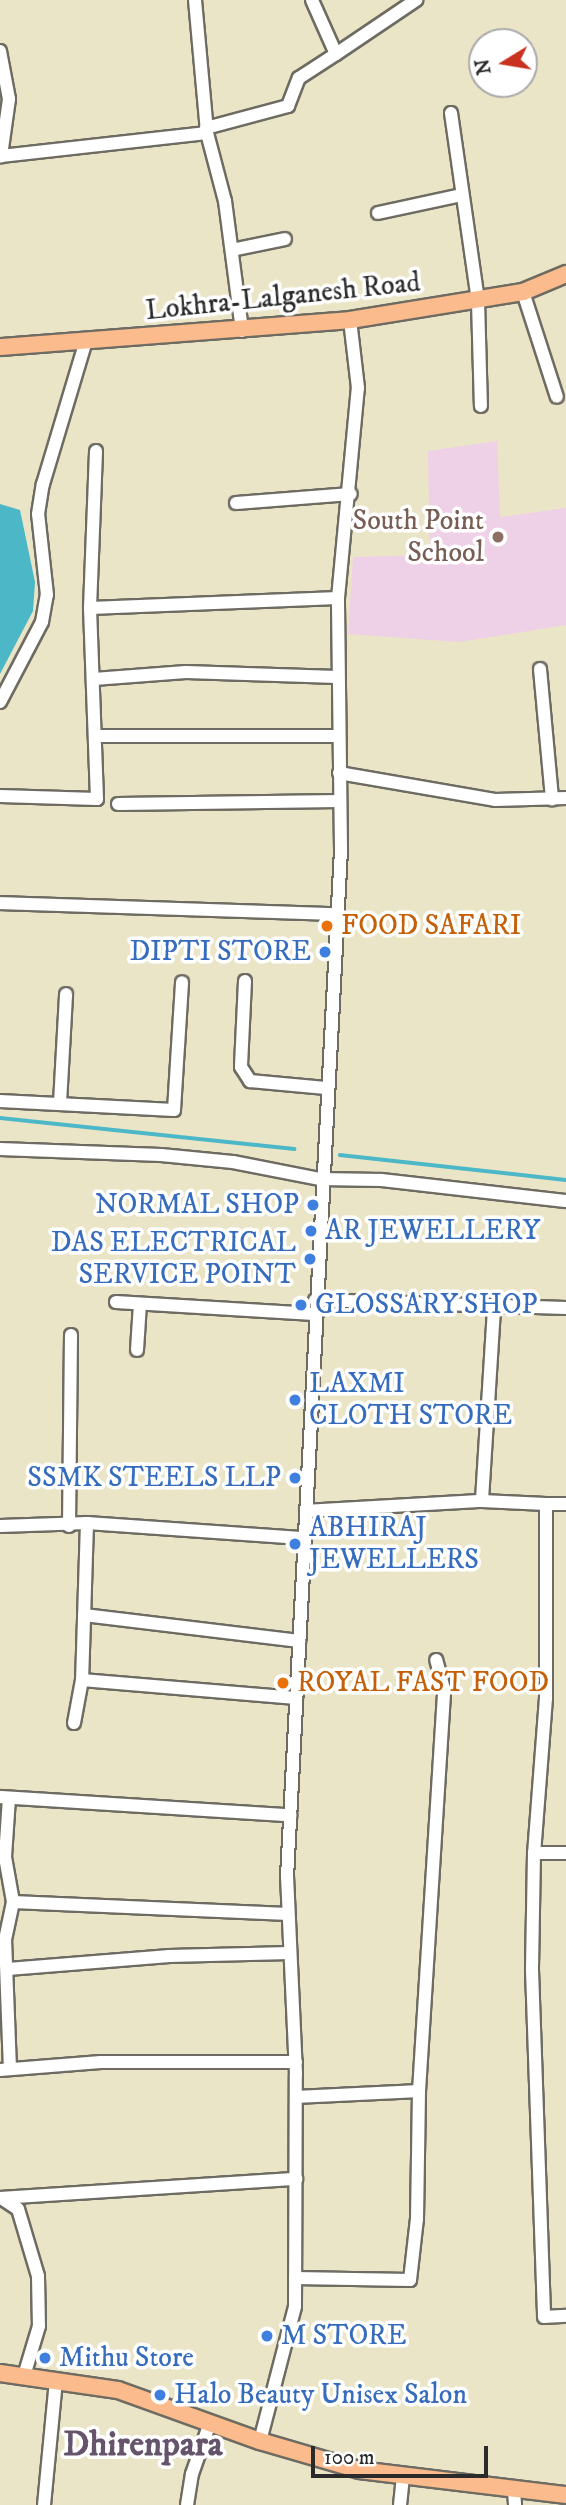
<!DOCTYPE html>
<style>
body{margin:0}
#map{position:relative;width:566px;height:2505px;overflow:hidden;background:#ebe5c8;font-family:"IM FELL DW Pica",serif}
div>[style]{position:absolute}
.built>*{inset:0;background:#eed0e7}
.water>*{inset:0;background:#4cb8c7}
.stream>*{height:3.5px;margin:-1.75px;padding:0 1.75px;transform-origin:1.75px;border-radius:1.75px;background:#4cb8c7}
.roads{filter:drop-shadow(2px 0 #6e6c62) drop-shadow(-2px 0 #6e6c62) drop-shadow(0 2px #6e6c62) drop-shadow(0 -2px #6e6c62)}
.minor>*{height:12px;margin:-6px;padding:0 6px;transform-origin:6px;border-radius:6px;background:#fff}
.major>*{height:16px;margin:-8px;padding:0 8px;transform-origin:8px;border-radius:8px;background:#fbbb8c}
.dots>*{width:19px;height:19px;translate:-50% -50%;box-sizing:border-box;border:4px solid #fff;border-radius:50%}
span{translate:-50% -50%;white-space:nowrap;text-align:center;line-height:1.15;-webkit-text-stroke:7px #fff;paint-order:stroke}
.street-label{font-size:28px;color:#2b2b2b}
.education-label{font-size:28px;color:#785e54}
.right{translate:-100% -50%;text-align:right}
.food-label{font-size:28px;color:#c56008}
.left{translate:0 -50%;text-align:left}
.shop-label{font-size:28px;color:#366cbe}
.district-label{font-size:35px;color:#65546b;font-weight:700}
.north{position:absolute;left:468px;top:28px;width:70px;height:70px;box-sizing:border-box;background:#fff;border:2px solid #aaa;border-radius:50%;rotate:259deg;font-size:19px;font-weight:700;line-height:28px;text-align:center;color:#2b2b2b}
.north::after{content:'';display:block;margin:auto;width:24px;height:32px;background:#c8321e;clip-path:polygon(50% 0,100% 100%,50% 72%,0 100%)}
.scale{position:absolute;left:311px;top:2446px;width:177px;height:32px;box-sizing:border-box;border:4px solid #2b2b2b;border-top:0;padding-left:9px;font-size:21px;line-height:24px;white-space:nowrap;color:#2b2b2b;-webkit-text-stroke:5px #fff;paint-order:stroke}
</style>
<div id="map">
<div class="built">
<div style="clip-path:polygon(497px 441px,500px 517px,566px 508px,566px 625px,459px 642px,348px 634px,353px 557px,430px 555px,428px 451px)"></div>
</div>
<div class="water">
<div style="clip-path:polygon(0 504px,20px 510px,35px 582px,33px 611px,0 674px)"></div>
</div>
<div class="stream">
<div style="left:0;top:1118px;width:296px;rotate:6deg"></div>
<div style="left:340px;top:1155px;width:227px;rotate:6.3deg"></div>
</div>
<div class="roads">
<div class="minor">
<div style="left:195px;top:0;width:134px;rotate:84.8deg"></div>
<div style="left:207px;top:133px;width:70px;rotate:75.2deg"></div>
<div style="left:225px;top:201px;width:131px;rotate:82.5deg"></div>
<div style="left:0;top:51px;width:49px;rotate:79.4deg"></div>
<div style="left:9px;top:99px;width:58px;rotate:98deg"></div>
<div style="left:1px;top:156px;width:207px;rotate:-6.4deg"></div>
<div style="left:336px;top:54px;width:97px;rotate:-34deg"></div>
<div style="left:451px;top:113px;width:190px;rotate:81.8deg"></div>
<div style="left:478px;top:301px;width:105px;rotate:88.4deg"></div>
<div style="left:206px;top:128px;width:85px;rotate:-15deg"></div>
<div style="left:288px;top:106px;width:30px;rotate:-69deg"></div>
<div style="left:299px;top:78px;width:44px;rotate:-33deg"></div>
<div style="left:336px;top:54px;width:59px;rotate:-114deg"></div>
<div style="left:378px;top:213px;width:86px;rotate:-12.1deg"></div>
<div style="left:232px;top:250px;width:54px;rotate:-11.7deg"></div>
<div style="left:523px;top:292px;width:110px;rotate:72.1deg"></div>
<div style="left:236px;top:503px;width:115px;rotate:-4.5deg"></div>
<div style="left:90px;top:608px;width:248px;rotate:-2.3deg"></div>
<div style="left:540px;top:669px;width:131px;rotate:84.7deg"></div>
<div style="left:94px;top:679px;width:92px;rotate:-4.4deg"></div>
<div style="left:186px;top:672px;width:151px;rotate:1.9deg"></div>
<div style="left:0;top:702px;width:90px;rotate:-62.3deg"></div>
<div style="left:42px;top:622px;width:27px;rotate:-80deg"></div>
<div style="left:47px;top:595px;width:81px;rotate:-96.3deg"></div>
<div style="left:38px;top:514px;width:30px;rotate:-81deg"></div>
<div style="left:43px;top:484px;width:149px;rotate:-73.3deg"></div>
<div style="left:97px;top:736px;width:241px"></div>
<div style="left:339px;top:773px;width:158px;rotate:9.8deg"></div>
<div style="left:495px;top:800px;width:71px;rotate:-1.6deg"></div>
<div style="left:0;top:796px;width:97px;rotate:1.8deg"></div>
<div style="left:97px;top:799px;width:191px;rotate:-92.1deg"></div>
<div style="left:90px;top:608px;width:157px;rotate:-87.8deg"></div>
<div style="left:118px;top:804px;width:222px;rotate:-0.8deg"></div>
<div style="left:0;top:903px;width:337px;rotate:1.9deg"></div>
<div style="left:245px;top:981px;width:86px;rotate:92.7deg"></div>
<div style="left:241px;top:1067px;width:17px;rotate:57deg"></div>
<div style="left:250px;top:1081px;width:76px;rotate:5.3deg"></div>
<div style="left:0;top:1101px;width:174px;rotate:3deg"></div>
<div style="left:174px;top:1110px;width:128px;rotate:-86.4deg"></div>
<div style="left:60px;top:1103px;width:109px;rotate:-86.8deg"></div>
<div style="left:0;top:1149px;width:161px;rotate:2.1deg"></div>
<div style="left:161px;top:1155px;width:72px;rotate:5.6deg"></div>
<div style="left:233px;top:1162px;width:89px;rotate:11.1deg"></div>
<div style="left:320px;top:1179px;width:61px;rotate:0.9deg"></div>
<div style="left:381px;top:1180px;width:186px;rotate:6.5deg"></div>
<div style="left:315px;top:1300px;width:251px;rotate:1.8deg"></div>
<div style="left:116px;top:1302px;width:198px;rotate:3.5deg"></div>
<div style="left:494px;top:1309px;width:192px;rotate:93.6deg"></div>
<div style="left:482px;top:1501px;width:64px;rotate:2.7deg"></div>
<div style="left:137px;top:1350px;width:46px;rotate:-86.3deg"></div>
<div style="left:566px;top:1504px;width:20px;rotate:180deg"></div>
<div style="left:546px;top:1504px;width:194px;rotate:90deg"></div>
<div style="left:546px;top:1698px;width:155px;rotate:94.4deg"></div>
<div style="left:534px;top:1853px;width:117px;rotate:91deg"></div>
<div style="left:532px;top:1970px;width:347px;rotate:88deg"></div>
<div style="left:544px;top:2317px;width:22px;rotate:-3deg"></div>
<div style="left:306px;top:1511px;width:176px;rotate:-3.3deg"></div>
<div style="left:87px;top:1523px;width:157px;rotate:91.8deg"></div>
<div style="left:82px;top:1680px;width:215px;rotate:4.8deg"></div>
<div style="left:0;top:1526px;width:87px;rotate:-2deg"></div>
<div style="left:87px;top:1523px;width:218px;rotate:4deg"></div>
<div style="left:69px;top:1526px;width:191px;rotate:-89.4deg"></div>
<div style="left:84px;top:1615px;width:217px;rotate:6.9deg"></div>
<div style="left:74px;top:1723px;width:44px;rotate:-79.5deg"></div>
<div style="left:0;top:1797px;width:291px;rotate:3.6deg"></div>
<div style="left:9px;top:1798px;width:59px;rotate:93.9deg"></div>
<div style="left:5px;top:1857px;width:46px;rotate:79.9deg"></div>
<div style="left:13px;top:1902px;width:38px;rotate:102deg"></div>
<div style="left:5px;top:1939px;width:129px;rotate:87.8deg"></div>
<div style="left:534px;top:1853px;width:32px"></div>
<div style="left:13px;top:1902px;width:275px;rotate:2.5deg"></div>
<div style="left:8px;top:1969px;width:162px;rotate:-4.6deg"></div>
<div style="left:169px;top:1956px;width:121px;rotate:-1.4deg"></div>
<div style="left:0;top:2070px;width:101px;rotate:-4.5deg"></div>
<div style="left:101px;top:2062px;width:195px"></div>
<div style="left:419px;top:2091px;width:403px;rotate:-86.4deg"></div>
<div style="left:444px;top:1689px;width:30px;rotate:-105deg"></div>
<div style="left:0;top:2198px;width:297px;rotate:-3.7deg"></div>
<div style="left:1px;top:2198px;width:20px;rotate:33deg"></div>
<div style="left:18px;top:2209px;width:70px;rotate:73.4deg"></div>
<div style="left:38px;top:2276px;width:50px;rotate:88.9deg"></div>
<div style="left:39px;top:2326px;width:52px;rotate:106.7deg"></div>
<div style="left:295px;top:2278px;width:115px;rotate:1deg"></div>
<div style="left:410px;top:2280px;width:61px;rotate:-83.5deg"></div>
<div style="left:417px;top:2219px;width:128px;rotate:-89.1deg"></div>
<div style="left:419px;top:2091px;width:123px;rotate:177.2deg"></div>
<div style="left:260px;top:2441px;width:138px;rotate:-75.4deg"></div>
<div style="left:295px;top:2307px;width:233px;rotate:-89.8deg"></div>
<div style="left:296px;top:2074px;width:197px;rotate:-92.6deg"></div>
<div style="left:287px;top:1877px;width:1029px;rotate:-86.99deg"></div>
<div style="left:341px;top:849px;width:251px;rotate:-90.7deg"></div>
<div style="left:338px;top:598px;width:211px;rotate:-84.6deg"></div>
<div style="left:358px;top:388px;width:68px;rotate:-96.7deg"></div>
<div style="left:514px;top:2490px;width:15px;rotate:86deg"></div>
<div style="left:44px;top:2505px;width:125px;rotate:-84.5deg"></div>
<div style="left:187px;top:2505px;width:31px;rotate:-81deg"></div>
<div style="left:192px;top:2474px;width:54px;rotate:-70.6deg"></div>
<div style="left:400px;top:2505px;width:29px;rotate:-84deg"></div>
</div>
<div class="major">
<div style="left:0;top:347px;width:351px;rotate:-4.4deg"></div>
<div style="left:350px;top:320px;width:175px;rotate:-9.2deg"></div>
<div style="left:523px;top:292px;width:47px;rotate:-22.7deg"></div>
<div style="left:0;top:2373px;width:119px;rotate:8.2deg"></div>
<div style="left:118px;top:2390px;width:151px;rotate:19.8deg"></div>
<div style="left:260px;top:2441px;width:103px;rotate:16.3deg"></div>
<div style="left:359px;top:2470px;width:209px;rotate:6.9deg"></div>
</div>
</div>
<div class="dots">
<div style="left:498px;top:537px;background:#8d6e63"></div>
<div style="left:327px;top:926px;background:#e8710a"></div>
<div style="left:325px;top:952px;background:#3f7fe0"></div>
<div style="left:313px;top:1205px;background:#3f7fe0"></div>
<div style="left:311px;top:1231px;background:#3f7fe0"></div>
<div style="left:310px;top:1259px;background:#3f7fe0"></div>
<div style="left:301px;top:1305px;background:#3f7fe0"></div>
<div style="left:295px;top:1400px;background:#3f7fe0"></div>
<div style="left:295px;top:1478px;background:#3f7fe0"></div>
<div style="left:295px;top:1544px;background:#3f7fe0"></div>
<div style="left:283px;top:1683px;background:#e8710a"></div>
<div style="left:267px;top:2336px;background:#3f7fe0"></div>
<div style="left:45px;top:2358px;background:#3f7fe0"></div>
<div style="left:160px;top:2395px;background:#3f7fe0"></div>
</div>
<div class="street-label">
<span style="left:283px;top:297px;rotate:-6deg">Lokhra-Lalganesh Road</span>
</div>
<div class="education-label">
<span class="right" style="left:484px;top:537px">South Point<br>School</span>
</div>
<div class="food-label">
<span class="left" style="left:341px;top:926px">FOOD SAFARI</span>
<span class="left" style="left:297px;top:1683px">ROYAL FAST FOOD</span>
</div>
<div class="shop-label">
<span class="right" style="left:311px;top:952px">DIPTI STORE</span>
<span class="right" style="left:299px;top:1205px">NORMAL SHOP</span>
<span class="left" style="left:325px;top:1231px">AR JEWELLERY</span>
<span class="right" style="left:296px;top:1259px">DAS ELECTRICAL<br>SERVICE POINT</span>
<span class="left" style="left:315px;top:1305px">GLOSSARY SHOP</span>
<span class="left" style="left:309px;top:1400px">LAXMI<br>CLOTH STORE</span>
<span class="right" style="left:281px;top:1478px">SSMK STEELS LLP</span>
<span class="left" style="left:309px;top:1544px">ABHIRAJ<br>JEWELLERS</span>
<span class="left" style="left:281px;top:2336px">M STORE</span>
<span class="left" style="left:59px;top:2358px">Mithu Store</span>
<span class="left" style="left:174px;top:2395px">Halo Beauty Unisex Salon</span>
</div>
<div class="district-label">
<span style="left:143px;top:2445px">Dhirenpara</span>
</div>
<div class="north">N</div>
<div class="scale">100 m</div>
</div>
